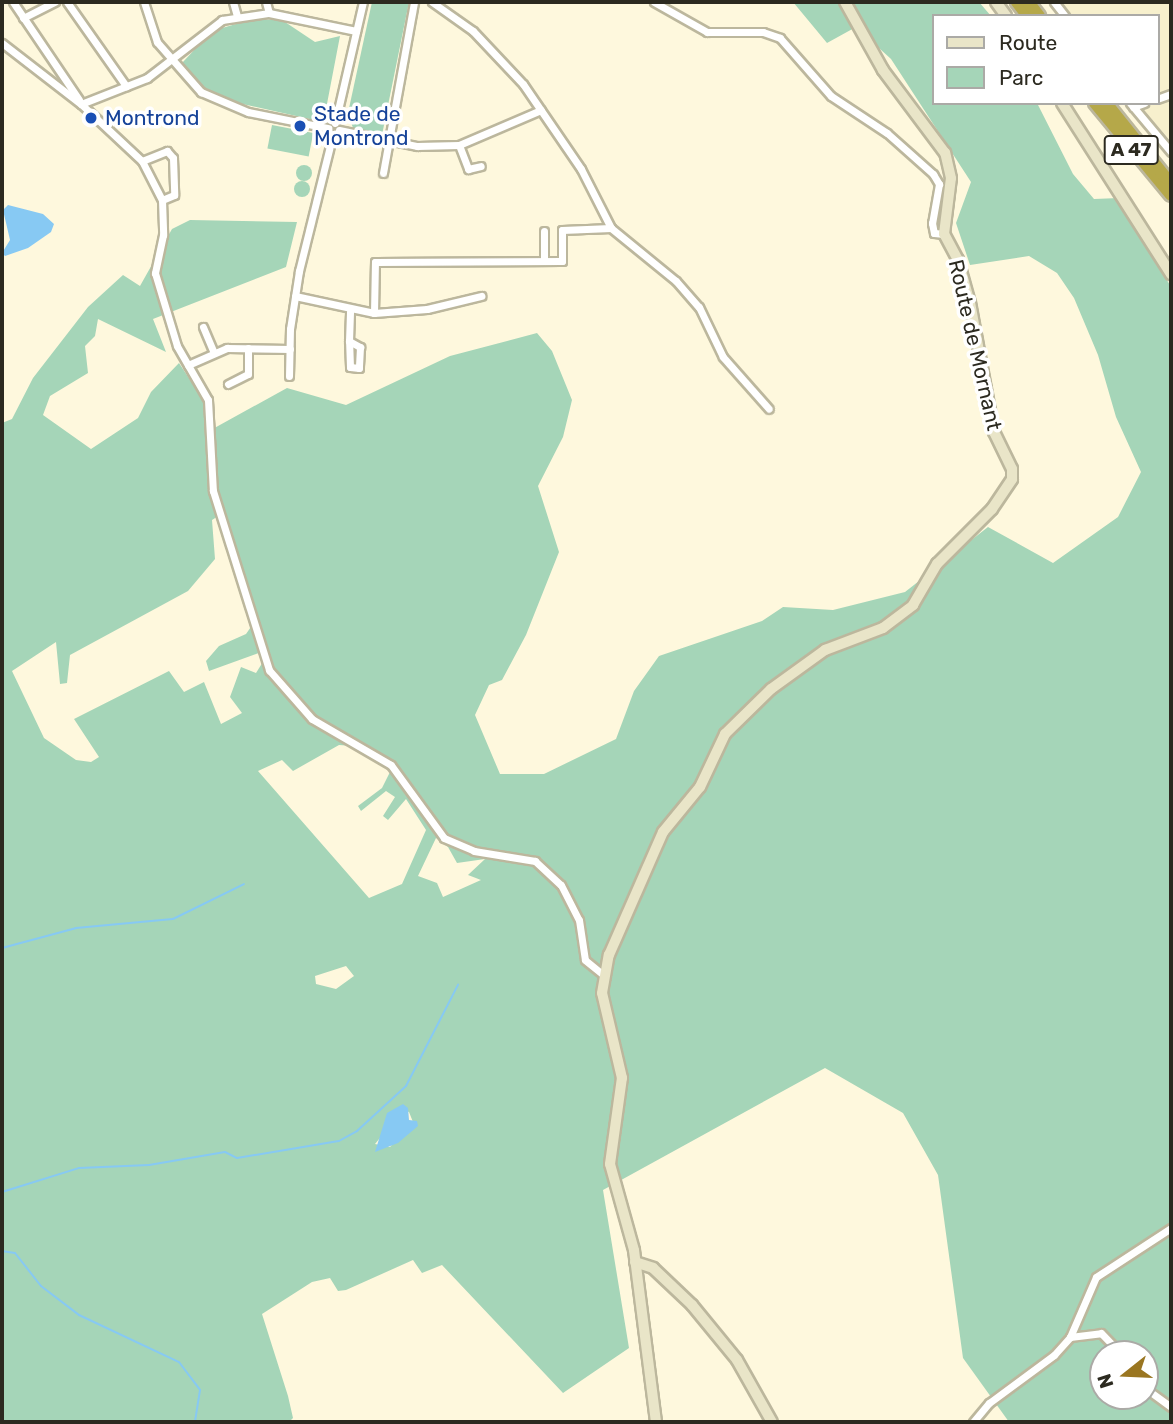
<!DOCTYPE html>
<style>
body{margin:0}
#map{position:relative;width:1173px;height:1424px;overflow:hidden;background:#fef8dd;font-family:Rubik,sans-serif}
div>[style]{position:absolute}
.built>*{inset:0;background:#f7f0cd}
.green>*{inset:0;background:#a5d5b8;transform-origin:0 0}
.round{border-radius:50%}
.water>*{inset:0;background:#87c9f3}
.stream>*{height:2px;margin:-1px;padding:0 1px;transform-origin:1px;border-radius:1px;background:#87c9f3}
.roads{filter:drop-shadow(2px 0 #bcb79d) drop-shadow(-2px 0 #bcb79d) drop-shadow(0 2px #bcb79d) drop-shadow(0 -2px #bcb79d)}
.street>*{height:7px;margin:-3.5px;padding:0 3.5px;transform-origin:3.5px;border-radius:3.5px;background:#fff}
.secondary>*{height:10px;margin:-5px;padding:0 5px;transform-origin:5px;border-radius:5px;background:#e9e5c8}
.highway>*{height:12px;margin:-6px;padding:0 6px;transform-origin:6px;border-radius:6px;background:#b5a849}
.dots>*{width:19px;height:19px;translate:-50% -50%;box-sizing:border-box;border:4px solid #fff;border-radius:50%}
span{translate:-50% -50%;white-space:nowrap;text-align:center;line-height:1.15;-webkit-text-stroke:7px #fff;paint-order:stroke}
.shield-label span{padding:2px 5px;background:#fff;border:2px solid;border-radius:5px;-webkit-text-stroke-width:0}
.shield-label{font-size:19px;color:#2c2a20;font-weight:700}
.transit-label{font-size:21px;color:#164399}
.left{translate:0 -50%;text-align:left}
.street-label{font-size:21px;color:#2c2a20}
.frame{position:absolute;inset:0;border:4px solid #2c2a20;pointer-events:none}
.legend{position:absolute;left:932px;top:14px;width:228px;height:91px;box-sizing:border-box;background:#fff;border:2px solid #abaaa6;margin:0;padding:9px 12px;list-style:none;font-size:21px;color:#2c2a20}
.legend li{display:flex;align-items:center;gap:14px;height:35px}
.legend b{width:35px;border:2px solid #abaaa6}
.north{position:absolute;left:1089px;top:1340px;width:70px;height:70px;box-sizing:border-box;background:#fff;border:2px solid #abaaa6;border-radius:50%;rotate:252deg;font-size:19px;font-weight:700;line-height:28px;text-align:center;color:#2c2a20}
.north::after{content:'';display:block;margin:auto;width:24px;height:32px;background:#9a7621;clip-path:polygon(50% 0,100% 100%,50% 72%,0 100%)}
</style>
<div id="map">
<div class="built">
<div style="clip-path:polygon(1061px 2px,1171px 2px,1171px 145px,1138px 103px,1157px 103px,1157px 16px,1071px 16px)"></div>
</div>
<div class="green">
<div style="clip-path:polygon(372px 2px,409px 2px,382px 135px,353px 128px,348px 113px)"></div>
<div style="clip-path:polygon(evenodd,793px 2px,979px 2px,991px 16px,933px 16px,933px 103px,1037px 103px,1073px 174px,1094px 199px,1119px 198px,1171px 287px,1171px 1422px,1009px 1422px,963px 1358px,938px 1175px,903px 1113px,825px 1068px,603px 1190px,629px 1348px,563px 1393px,442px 1265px,422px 1273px,413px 1260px,346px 1290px,338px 1291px,330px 1278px,312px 1282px,262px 1314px,288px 1396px,293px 1418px,289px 1422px,2px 1422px,2px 423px,12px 419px,33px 378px,88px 307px,123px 275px,140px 286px,172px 229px,190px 220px,297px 222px,286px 267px,153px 319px,166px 352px,98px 319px,95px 336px,85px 346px,88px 373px,50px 396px,43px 415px,91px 449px,138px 418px,151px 392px,179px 363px,204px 401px,209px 431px,287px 388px,346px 405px,450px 356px,537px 333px,552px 351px,572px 400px,563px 437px,538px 486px,559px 552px,526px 635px,502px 680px,489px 685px,475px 715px,500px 774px,544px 774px,616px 739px,634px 691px,659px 656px,762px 621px,783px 607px,833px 610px,905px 592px,988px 527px,1053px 563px,1118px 517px,1141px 472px,1116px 417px,1098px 355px,1074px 298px,1057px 273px,1029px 256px,970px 265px,956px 223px,971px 182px,891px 59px,856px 27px,827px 43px,793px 2px,223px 513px,257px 618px,246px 634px,219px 646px,206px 661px,209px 671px,264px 651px,266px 657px,256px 673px,241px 667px,230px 697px,242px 713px,221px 724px,204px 682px,184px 692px,169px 671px,74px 719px,99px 757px,91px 762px,76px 760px,44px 738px,12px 671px,56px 642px,60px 684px,67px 683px,70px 655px,188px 591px,215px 559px,212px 520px,223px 513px,793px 2px,339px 745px,368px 747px,394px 764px,382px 788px,358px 806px,361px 811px,386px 791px,395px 797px,383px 816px,388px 820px,406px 799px,426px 830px,402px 884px,369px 898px,258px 771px,282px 760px,293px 771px,339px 745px,793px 2px,436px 838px,448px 847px,457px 863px,485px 859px,468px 875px,481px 880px,443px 897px,437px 883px,418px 876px,436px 838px,793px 2px,346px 966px,354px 976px,336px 989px,316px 984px,315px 976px,346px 966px,793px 2px,398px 1109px,409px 1112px,413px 1122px,390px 1147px,375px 1144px,384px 1133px,385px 1121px,398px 1109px,793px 2px,1103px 1354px,1145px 1354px,1145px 1396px,1103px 1396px,1103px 1354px)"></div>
<div style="clip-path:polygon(253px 19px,282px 20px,315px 42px,340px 36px,326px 109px,314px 120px,229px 101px,204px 89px,185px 73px,182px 63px,212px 31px)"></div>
<div style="left:272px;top:125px;width:42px;height:24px;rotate:11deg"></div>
<div class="round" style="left:296px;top:165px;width:16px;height:16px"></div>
<div class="round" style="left:294px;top:181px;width:16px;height:16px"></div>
</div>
<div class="water">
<div style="clip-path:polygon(8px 205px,43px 214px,54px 224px,51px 232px,28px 248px,5px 256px,2px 253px,10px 240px,3px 210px)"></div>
<div style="clip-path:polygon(403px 1104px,408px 1108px,409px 1120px,417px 1121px,418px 1126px,398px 1143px,375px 1152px,387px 1113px)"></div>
</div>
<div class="stream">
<div style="left:2px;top:948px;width:77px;rotate:-15.1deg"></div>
<div style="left:76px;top:928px;width:97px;rotate:-5.3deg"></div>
<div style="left:173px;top:919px;width:79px;rotate:-26.2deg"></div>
<div style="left:2px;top:1192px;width:81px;rotate:-17.3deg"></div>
<div style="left:79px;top:1168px;width:70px;rotate:-2.5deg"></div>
<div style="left:149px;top:1165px;width:77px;rotate:-9.7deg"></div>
<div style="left:225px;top:1152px;width:13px;rotate:27deg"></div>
<div style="left:237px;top:1158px;width:103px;rotate:-9.5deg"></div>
<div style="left:339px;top:1141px;width:21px;rotate:-29deg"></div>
<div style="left:357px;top:1131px;width:67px;rotate:-42.6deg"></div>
<div style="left:406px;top:1086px;width:114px;rotate:-62.8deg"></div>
<div style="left:2px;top:1251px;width:13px;rotate:9deg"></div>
<div style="left:15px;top:1253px;width:42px;rotate:51.8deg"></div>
<div style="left:41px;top:1286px;width:48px;rotate:37.3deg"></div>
<div style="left:79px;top:1315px;width:110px;rotate:25.2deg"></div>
<div style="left:179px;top:1362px;width:35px;rotate:53deg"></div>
<div style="left:200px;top:1390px;width:32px;rotate:99deg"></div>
</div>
<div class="roads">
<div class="street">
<div style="left:13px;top:2px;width:118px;rotate:56deg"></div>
<div style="left:67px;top:2px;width:103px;rotate:54.9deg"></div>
<div style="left:144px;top:2px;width:42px;rotate:72deg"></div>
<div style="left:157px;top:42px;width:67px;rotate:48.7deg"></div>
<div style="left:201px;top:92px;width:51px;rotate:23.1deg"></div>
<div style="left:248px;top:112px;width:82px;rotate:11.3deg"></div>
<div style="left:233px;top:2px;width:15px;rotate:74deg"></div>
<div style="left:266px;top:2px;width:11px;rotate:75deg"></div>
<div style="left:432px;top:2px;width:50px;rotate:35.3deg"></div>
<div style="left:473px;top:31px;width:73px;rotate:46.7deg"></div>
<div style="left:523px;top:84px;width:103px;rotate:55.7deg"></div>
<div style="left:581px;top:169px;width:66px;rotate:63deg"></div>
<div style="left:611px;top:228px;width:84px;rotate:39.2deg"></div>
<div style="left:676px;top:281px;width:35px;rotate:49deg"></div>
<div style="left:699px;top:307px;width:55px;rotate:64.4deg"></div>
<div style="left:723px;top:357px;width:69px;rotate:48.5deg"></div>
<div style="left:654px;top:2px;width:61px;rotate:29.5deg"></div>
<div style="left:707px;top:32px;width:56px"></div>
<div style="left:763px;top:32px;width:18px;rotate:19deg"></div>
<div style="left:780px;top:38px;width:77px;rotate:48.7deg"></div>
<div style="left:831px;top:96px;width:67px;rotate:33.5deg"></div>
<div style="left:887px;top:133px;width:62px;rotate:41.7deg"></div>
<div style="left:933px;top:174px;width:12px;rotate:59deg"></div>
<div style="left:939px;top:184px;width:40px;rotate:100deg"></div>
<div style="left:932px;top:223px;width:10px;rotate:79deg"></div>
<div style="left:934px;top:233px;width:10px;rotate:6deg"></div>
<div style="left:1054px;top:2px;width:18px;rotate:52deg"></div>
<div style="left:23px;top:18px;width:36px;rotate:-27deg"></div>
<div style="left:2px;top:43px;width:100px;rotate:37.7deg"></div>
<div style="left:81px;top:104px;width:83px;rotate:43.1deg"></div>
<div style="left:142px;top:161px;width:44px;rotate:62.9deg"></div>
<div style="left:162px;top:200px;width:35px;rotate:88deg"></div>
<div style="left:163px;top:235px;width:39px;rotate:102deg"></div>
<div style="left:155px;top:273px;width:76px;rotate:73.2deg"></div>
<div style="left:177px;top:346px;width:62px;rotate:60.1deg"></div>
<div style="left:208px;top:400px;width:91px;rotate:86.9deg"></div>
<div style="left:213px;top:491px;width:188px;rotate:72.6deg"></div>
<div style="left:269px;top:670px;width:65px;rotate:48.7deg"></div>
<div style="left:312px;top:719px;width:91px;rotate:30.2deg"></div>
<div style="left:391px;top:765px;width:90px;rotate:54deg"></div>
<div style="left:444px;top:838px;width:33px;rotate:23deg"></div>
<div style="left:474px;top:851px;width:62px;rotate:9.3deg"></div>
<div style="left:535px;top:861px;width:35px;rotate:43deg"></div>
<div style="left:561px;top:885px;width:39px;rotate:63deg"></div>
<div style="left:579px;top:920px;width:40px;rotate:81.5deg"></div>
<div style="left:585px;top:960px;width:22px;rotate:39deg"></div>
<div style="left:1157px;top:99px;width:15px;rotate:-20deg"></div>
<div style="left:1130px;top:103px;width:64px;rotate:50.1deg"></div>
<div style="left:81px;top:104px;width:71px;rotate:-21.5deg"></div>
<div style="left:147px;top:78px;width:95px;rotate:-37.7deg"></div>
<div style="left:222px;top:20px;width:48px;rotate:-8.5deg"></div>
<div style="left:269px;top:13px;width:89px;rotate:11.7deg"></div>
<div style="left:1133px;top:107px;width:12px;rotate:-20deg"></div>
<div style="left:335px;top:123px;width:124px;rotate:-77deg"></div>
<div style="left:339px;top:130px;width:80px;rotate:11.6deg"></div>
<div style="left:417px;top:146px;width:42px;rotate:-1.4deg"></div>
<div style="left:459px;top:145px;width:89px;rotate:-23.1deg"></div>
<div style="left:459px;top:145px;width:26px;rotate:69deg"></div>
<div style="left:468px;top:169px;width:13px;rotate:-13deg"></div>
<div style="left:142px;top:161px;width:27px;rotate:-22deg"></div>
<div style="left:167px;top:151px;width:9px;rotate:49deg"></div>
<div style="left:173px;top:158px;width:37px;rotate:88deg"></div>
<div style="left:174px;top:195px;width:13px;rotate:157deg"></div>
<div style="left:383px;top:173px;width:174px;rotate:-79.7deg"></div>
<div style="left:544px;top:231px;width:30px;rotate:90deg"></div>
<div style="left:295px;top:296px;width:81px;rotate:12.1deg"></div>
<div style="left:374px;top:313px;width:53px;rotate:-4.3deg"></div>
<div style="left:427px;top:309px;width:56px;rotate:-13.5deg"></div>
<div style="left:374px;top:313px;width:51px;rotate:-88.9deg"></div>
<div style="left:375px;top:262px;width:187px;rotate:-0.3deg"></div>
<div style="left:562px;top:261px;width:31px;rotate:-90deg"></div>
<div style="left:562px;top:230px;width:49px;rotate:-2.3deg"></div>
<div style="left:203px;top:327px;width:28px;rotate:67deg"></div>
<div style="left:349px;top:341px;width:13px;rotate:29deg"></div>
<div style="left:360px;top:347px;width:21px;rotate:93deg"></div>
<div style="left:359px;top:368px;width:9px;rotate:-174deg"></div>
<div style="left:350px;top:367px;width:26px;rotate:-92deg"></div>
<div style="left:349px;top:341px;width:30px;rotate:-88deg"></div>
<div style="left:188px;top:365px;width:43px;rotate:-23.6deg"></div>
<div style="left:227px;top:348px;width:63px;rotate:0.9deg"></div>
<div style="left:289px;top:376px;width:47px;rotate:-88.8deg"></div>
<div style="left:290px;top:329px;width:59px;rotate:-81.2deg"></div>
<div style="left:299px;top:271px;width:141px;rotate:-76.1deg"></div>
<div style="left:228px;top:384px;width:22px;rotate:-27deg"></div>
<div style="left:248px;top:374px;width:26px;rotate:-90deg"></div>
<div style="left:1070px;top:1337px;width:65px;rotate:-66.6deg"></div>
<div style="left:1096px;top:1277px;width:90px;rotate:-33.2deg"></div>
<div style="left:1145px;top:1388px;width:32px;rotate:36deg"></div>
<div style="left:973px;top:1422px;width:25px;rotate:-50deg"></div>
<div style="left:989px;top:1403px;width:81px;rotate:-36.4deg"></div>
<div style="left:1054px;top:1355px;width:24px;rotate:-48deg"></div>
<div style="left:1070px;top:1337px;width:31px;rotate:-7deg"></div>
<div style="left:1101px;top:1333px;width:29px;rotate:46deg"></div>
</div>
<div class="secondary">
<div style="left:996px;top:2px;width:17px;rotate:54deg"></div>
<div style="left:1062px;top:103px;width:203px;rotate:57.5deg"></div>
<div style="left:635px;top:1262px;width:19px;rotate:18deg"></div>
<div style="left:653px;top:1268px;width:54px;rotate:43.5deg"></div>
<div style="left:692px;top:1305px;width:71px;rotate:50.7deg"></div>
<div style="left:737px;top:1360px;width:71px;rotate:60.6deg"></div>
<div style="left:656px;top:1422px;width:173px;rotate:-97.3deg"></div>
<div style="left:634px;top:1250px;width:89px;rotate:-105.6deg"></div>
<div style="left:610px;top:1164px;width:87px;rotate:-82.1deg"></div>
<div style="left:622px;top:1078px;width:87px;rotate:-103.2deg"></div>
<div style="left:602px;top:993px;width:39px;rotate:-80deg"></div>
<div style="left:609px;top:955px;width:134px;rotate:-66.3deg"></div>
<div style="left:663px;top:832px;width:58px;rotate:-50.6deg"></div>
<div style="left:700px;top:787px;width:59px;rotate:-64.7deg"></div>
<div style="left:725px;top:734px;width:64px;rotate:-44.4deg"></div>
<div style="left:771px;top:689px;width:67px;rotate:-35.8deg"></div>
<div style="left:825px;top:650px;width:62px;rotate:-20.8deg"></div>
<div style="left:883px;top:628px;width:38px;rotate:-37deg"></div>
<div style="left:913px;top:605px;width:48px;rotate:-59.7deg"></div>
<div style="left:937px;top:564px;width:78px;rotate:-45deg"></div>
<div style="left:992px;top:509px;width:36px;rotate:-56deg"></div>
<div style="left:1012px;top:479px;width:10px;rotate:-90deg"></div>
<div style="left:1012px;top:469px;width:41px;rotate:-115.9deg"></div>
<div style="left:994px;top:432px;width:131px;rotate:-100.5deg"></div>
<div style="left:970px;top:303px;width:45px;rotate:-105.6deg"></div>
<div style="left:958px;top:260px;width:30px;rotate:-118deg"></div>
<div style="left:944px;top:234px;width:56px;rotate:-82.9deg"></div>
<div style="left:951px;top:178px;width:26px;rotate:-103deg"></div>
<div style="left:945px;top:153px;width:104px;rotate:-126.8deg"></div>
<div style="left:883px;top:70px;width:78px;rotate:-119.2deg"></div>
</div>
<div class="highway">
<div style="left:1017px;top:2px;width:18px;rotate:52deg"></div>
<div style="left:1028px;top:2px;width:18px;rotate:52deg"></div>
<div style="left:1095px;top:103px;width:119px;rotate:50.4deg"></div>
<div style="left:1106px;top:103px;width:96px;rotate:51.3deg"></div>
</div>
</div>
<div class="dots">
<div style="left:91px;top:118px;background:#1a4fb4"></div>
<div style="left:300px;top:126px;background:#1a4fb4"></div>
</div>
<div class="shield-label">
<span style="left:1131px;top:150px">A 47</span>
</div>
<div class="transit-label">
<span class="left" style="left:314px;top:126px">Stade de<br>Montrond</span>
<span class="left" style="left:105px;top:118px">Montrond</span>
</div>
<div class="street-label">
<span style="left:975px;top:345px;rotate:77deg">Route de Mornant</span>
</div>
<div class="frame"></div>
<ul class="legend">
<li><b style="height:9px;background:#e9e5c8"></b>Route</li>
<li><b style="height:19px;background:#a5d5b8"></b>Parc</li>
</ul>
<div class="north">N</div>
</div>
